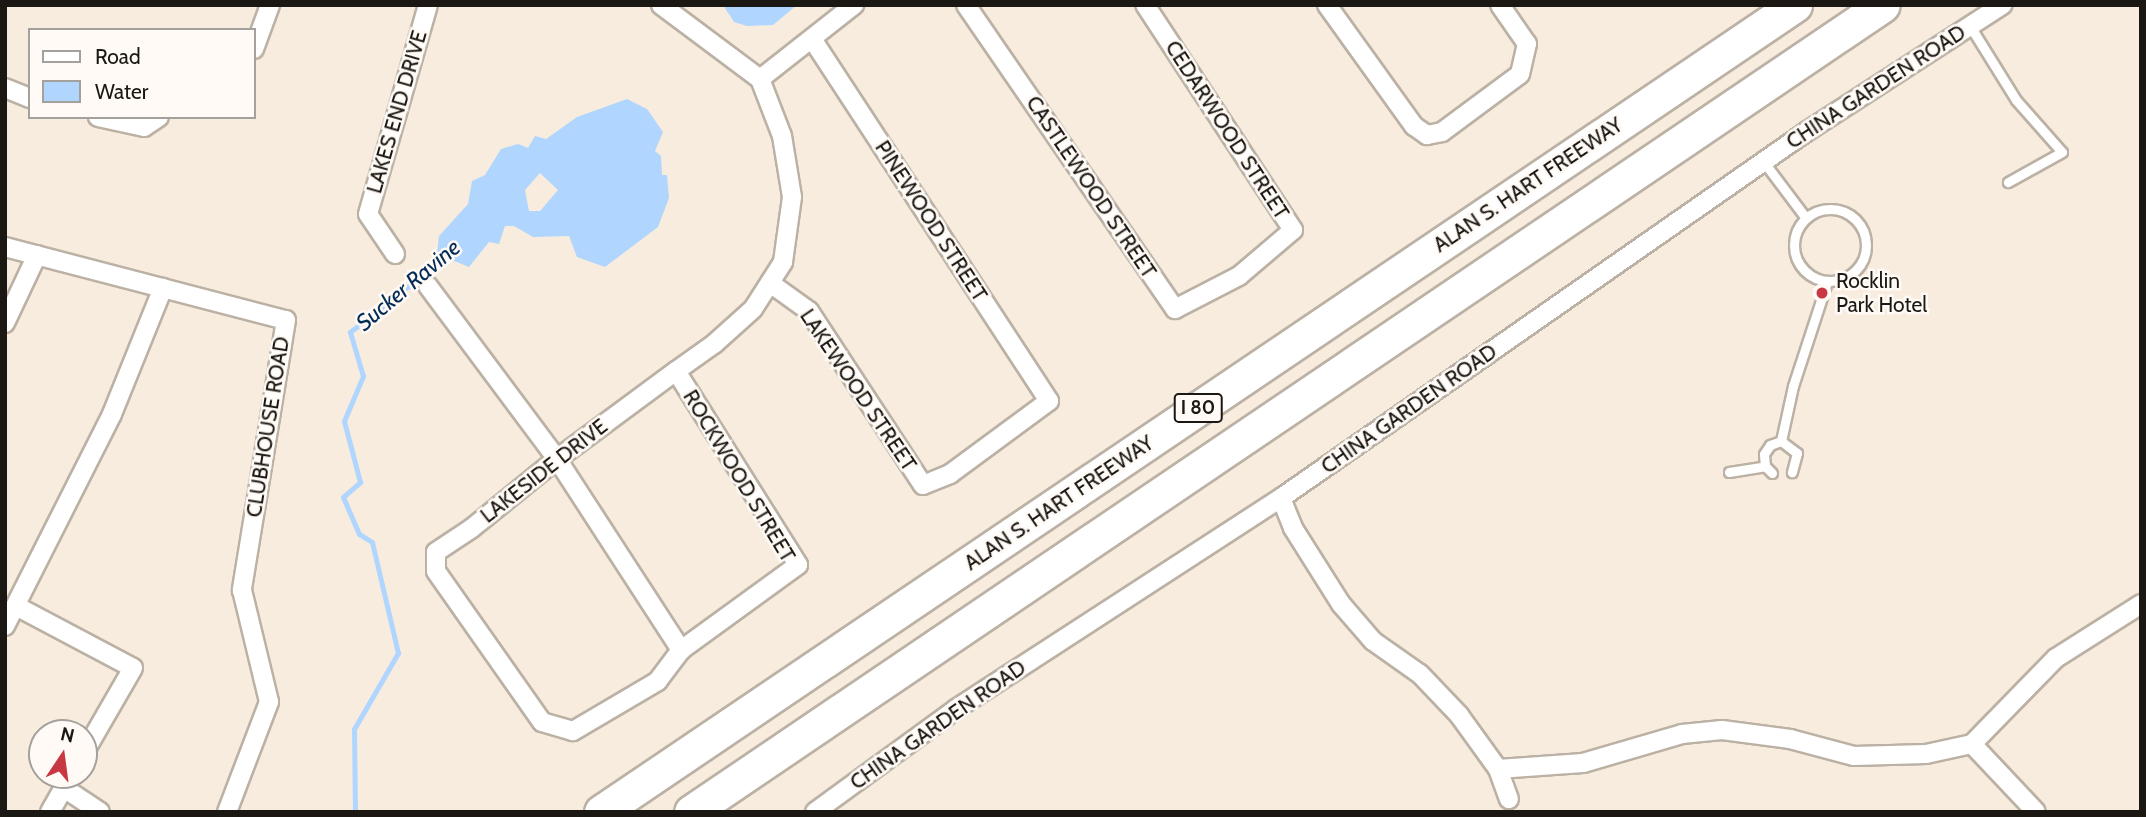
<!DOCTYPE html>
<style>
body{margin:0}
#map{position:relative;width:2146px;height:817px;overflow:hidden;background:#f7ecde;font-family:Cabin,sans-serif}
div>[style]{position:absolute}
.water>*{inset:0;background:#b0d6ff}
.stream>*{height:5px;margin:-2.5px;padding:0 2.5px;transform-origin:2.5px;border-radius:2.5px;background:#b0d6ff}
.roads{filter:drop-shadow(2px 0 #bbb1a4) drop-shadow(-2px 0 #bbb1a4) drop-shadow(0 2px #bbb1a4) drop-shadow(0 -2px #bbb1a4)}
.lane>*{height:9px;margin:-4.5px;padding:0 4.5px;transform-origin:4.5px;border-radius:4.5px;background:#fff}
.lane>.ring{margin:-4.5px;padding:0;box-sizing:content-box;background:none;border:9px solid #fff;border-radius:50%}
.street>*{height:18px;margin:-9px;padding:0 9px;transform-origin:9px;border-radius:9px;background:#fff}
.highway>*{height:33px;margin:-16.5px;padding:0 16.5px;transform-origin:16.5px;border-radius:16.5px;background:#fff}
.dots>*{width:19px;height:19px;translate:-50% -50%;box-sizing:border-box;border:4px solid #fffaf5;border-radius:50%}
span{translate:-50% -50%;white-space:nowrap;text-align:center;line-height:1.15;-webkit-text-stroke:5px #fffaf5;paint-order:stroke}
.shield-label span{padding:2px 5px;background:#fffaf5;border:2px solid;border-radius:5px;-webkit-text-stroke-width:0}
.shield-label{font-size:19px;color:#1b1813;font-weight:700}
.street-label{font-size:21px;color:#1b1813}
.poi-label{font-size:21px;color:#1b1813}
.left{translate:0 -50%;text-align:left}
.water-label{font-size:23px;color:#002c55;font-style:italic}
.frame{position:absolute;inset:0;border:7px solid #1b1813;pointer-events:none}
.legend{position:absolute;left:28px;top:28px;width:228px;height:91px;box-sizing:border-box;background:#fffaf5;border:2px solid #a4a09b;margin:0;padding:9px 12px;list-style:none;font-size:21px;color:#1b1813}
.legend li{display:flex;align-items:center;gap:14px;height:35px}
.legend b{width:35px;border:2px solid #a4a09b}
.north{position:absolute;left:28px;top:719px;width:70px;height:70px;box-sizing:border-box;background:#fffaf5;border:2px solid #a4a09b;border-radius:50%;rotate:13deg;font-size:19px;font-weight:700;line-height:28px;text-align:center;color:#1b1813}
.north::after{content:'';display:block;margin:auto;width:24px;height:32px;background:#c73842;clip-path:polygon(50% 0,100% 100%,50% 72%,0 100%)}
</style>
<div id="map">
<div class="water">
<div style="clip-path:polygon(723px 5px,797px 5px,773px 25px,747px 26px,734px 22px)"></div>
<div style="clip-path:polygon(evenodd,627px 99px,647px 109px,663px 132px,655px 151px,661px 156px,662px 175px,667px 175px,669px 198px,658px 227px,605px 267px,577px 257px,569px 236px,533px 237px,514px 226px,505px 226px,499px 244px,489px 242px,469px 267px,437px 254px,439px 236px,468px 204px,472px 181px,485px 175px,501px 149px,518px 144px,528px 148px,535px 136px,546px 139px,577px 117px,627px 99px,540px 173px,558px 190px,540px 211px,529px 211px,525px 190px,540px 173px)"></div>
</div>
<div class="stream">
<div style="left:355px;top:812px;width:83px;rotate:-90.7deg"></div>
<div style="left:354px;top:729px;width:88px;rotate:-59.9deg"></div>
<div style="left:398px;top:653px;width:114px;rotate:-103.2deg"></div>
<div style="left:372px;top:542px;width:15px;rotate:-148deg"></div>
<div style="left:359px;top:534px;width:40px;rotate:-113.4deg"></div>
<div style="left:343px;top:497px;width:23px;rotate:-41deg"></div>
<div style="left:360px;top:482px;width:63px;rotate:-104.7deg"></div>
<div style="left:344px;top:421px;width:49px;rotate:-67.1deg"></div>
<div style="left:363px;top:376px;width:46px;rotate:-106.5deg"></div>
<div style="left:350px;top:332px;width:130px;rotate:-38.1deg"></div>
</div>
<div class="roads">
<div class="lane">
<div style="left:1970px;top:26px;width:87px;rotate:58.1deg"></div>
<div style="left:2016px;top:100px;width:69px;rotate:48.5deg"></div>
<div style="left:2062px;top:152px;width:62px;rotate:150.9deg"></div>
<div style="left:1763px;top:161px;width:71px;rotate:53deg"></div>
<div class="ring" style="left:1794px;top:209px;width:63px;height:63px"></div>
<div style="left:1781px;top:441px;width:56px;rotate:-77.7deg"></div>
<div style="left:1793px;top:386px;width:109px;rotate:-71.9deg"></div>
<div style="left:1729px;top:472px;width:36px;rotate:-9deg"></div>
<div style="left:1772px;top:473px;width:10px;rotate:-135deg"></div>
<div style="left:1765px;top:466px;width:12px;rotate:-95deg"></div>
<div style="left:1764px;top:454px;width:11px;rotate:-56deg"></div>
<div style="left:1770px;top:445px;width:12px;rotate:-20deg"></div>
<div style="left:1781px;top:441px;width:20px;rotate:37deg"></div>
<div style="left:1797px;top:453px;width:20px;rotate:105deg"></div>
</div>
<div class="street">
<div style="left:661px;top:5px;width:124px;rotate:36.8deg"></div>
<div style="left:966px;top:5px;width:369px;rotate:55.5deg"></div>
<div style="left:1175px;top:309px;width:72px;rotate:-27.3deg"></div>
<div style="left:1239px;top:276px;width:71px;rotate:-40.4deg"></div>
<div style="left:1293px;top:230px;width:269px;rotate:-123.3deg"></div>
<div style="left:1327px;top:5px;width:149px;rotate:54.3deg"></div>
<div style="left:1414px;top:126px;width:16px;rotate:35deg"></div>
<div style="left:1427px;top:135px;width:15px;rotate:-11deg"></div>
<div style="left:1442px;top:132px;width:97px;rotate:-36.6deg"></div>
<div style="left:1520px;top:74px;width:31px;rotate:-77deg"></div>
<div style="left:1527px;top:44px;width:47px;rotate:-124.7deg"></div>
<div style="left:254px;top:49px;width:47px;rotate:-70deg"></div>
<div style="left:760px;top:79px;width:120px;rotate:-38.2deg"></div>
<div style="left:5px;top:88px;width:27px;rotate:22deg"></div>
<div style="left:98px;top:117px;width:47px;rotate:12.3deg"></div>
<div style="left:144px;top:127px;width:18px;rotate:-34deg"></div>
<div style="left:5px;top:247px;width:290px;rotate:14.6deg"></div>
<div style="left:286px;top:320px;width:274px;rotate:99.3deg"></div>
<div style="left:242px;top:590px;width:115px;rotate:76.4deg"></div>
<div style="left:269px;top:702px;width:118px;rotate:110.9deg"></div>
<div style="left:395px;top:254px;width:48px;rotate:-124deg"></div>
<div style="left:368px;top:214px;width:217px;rotate:-74deg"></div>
<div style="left:770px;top:283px;width:48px;rotate:35.7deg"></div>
<div style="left:809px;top:311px;width:208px;rotate:56.8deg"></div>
<div style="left:923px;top:485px;width:29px;rotate:-22deg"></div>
<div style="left:950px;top:474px;width:123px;rotate:-36.4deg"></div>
<div style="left:1049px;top:401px;width:430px;rotate:-123.2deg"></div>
<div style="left:428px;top:286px;width:216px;rotate:53.3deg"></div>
<div style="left:557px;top:459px;width:228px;rotate:57deg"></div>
<div style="left:5px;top:323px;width:75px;rotate:-64.8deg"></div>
<div style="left:676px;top:371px;width:229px;rotate:57.8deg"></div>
<div style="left:798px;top:565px;width:145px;rotate:144deg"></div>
<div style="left:681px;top:650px;width:39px;rotate:127deg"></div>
<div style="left:658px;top:681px;width:99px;rotate:149.5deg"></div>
<div style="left:573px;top:731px;width:32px;rotate:-164deg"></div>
<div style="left:542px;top:722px;width:184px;rotate:-125.1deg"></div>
<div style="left:436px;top:571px;width:19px;rotate:-90deg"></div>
<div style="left:436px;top:552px;width:43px;rotate:-33.7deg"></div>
<div style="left:472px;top:528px;width:109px;rotate:-39.1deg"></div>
<div style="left:557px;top:459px;width:148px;rotate:-36.5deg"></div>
<div style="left:676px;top:371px;width:47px;rotate:-35.4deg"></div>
<div style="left:714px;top:344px;width:52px;rotate:-41.9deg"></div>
<div style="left:753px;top:309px;width:56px;rotate:-57.4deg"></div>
<div style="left:783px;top:262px;width:66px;rotate:-82.1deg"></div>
<div style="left:792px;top:197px;width:62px;rotate:-99.3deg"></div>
<div style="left:782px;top:136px;width:61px;rotate:-111.1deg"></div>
<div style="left:1281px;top:498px;width:32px;rotate:68deg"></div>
<div style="left:1293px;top:528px;width:90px;rotate:57.7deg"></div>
<div style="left:1341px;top:604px;width:49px;rotate:49.1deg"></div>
<div style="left:1373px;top:641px;width:57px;rotate:35.1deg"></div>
<div style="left:1420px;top:674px;width:57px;rotate:46.4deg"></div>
<div style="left:1459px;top:715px;width:67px;rotate:54.2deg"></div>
<div style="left:1498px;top:769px;width:32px;rotate:70deg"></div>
<div style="left:16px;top:606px;width:132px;rotate:27.9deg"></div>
<div style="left:133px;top:668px;width:98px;rotate:120deg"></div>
<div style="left:5px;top:626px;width:237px;rotate:-63.2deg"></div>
<div style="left:112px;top:414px;width:136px;rotate:-68deg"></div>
<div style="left:1972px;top:744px;width:93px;rotate:46.7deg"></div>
<div style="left:1498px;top:769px;width:85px;rotate:-4deg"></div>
<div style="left:1583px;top:763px;width:103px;rotate:-16.3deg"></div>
<div style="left:1682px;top:734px;width:40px;rotate:-5.7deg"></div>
<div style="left:1722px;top:730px;width:69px;rotate:7.5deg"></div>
<div style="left:1790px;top:739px;width:66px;rotate:14.9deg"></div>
<div style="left:1854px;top:756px;width:72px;rotate:-1.6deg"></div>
<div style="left:1926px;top:754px;width:47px;rotate:-12.3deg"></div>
<div style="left:1972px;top:744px;width:120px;rotate:-45.7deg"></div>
<div style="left:2056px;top:658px;width:101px;rotate:-32.4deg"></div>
<div style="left:64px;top:788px;width:43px;rotate:33.7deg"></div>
<div style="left:50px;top:812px;width:43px;rotate:-60.4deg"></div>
<div style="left:815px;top:812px;width:175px;rotate:-36.1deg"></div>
<div style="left:956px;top:709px;width:387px;rotate:-33deg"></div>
<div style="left:1281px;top:498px;width:640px;rotate:-34.88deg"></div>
<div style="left:1806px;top:132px;width:234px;rotate:-32.9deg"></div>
</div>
<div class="highway">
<div style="left:601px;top:812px;width:1441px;rotate:-34.05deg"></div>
<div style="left:691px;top:812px;width:1439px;rotate:-34.1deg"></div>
</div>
</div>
<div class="dots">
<div style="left:1822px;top:293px;background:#c73842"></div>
</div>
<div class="shield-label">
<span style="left:1198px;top:408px">I 80</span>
</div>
<div class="street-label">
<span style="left:1876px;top:87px;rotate:-33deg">CHINA GARDEN ROAD</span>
<span style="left:397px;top:112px;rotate:-74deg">LAKES END DRIVE</span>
<span style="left:1227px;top:130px;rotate:57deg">CEDARWOOD STREET</span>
<span style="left:1528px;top:185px;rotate:-34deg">ALAN S. HART FREEWAY</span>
<span style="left:1091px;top:187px;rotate:56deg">CASTLEWOOD STREET</span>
<span style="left:931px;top:221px;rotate:57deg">PINEWOOD STREET</span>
<span style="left:858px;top:390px;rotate:56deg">LAKEWOOD STREET</span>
<span style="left:1409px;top:409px;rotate:-35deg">CHINA GARDEN ROAD</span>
<span style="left:268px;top:427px;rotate:-81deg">CLUBHOUSE ROAD</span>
<span style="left:544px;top:471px;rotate:-38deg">LAKESIDE DRIVE</span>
<span style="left:739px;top:476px;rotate:59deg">ROCKWOOD STREET</span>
<span style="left:1059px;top:503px;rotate:-34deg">ALAN S. HART FREEWAY</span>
<span style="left:938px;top:725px;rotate:-35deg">CHINA GARDEN ROAD</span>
</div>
<div class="poi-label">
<span class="left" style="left:1836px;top:293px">Rocklin<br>Park Hotel</span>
</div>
<div class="water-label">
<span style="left:408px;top:285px;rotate:-40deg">Sucker Ravine</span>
</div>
<div class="frame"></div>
<ul class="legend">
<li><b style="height:9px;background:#fff"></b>Road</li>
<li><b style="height:19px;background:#b0d6ff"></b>Water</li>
</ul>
<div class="north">N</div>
</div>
